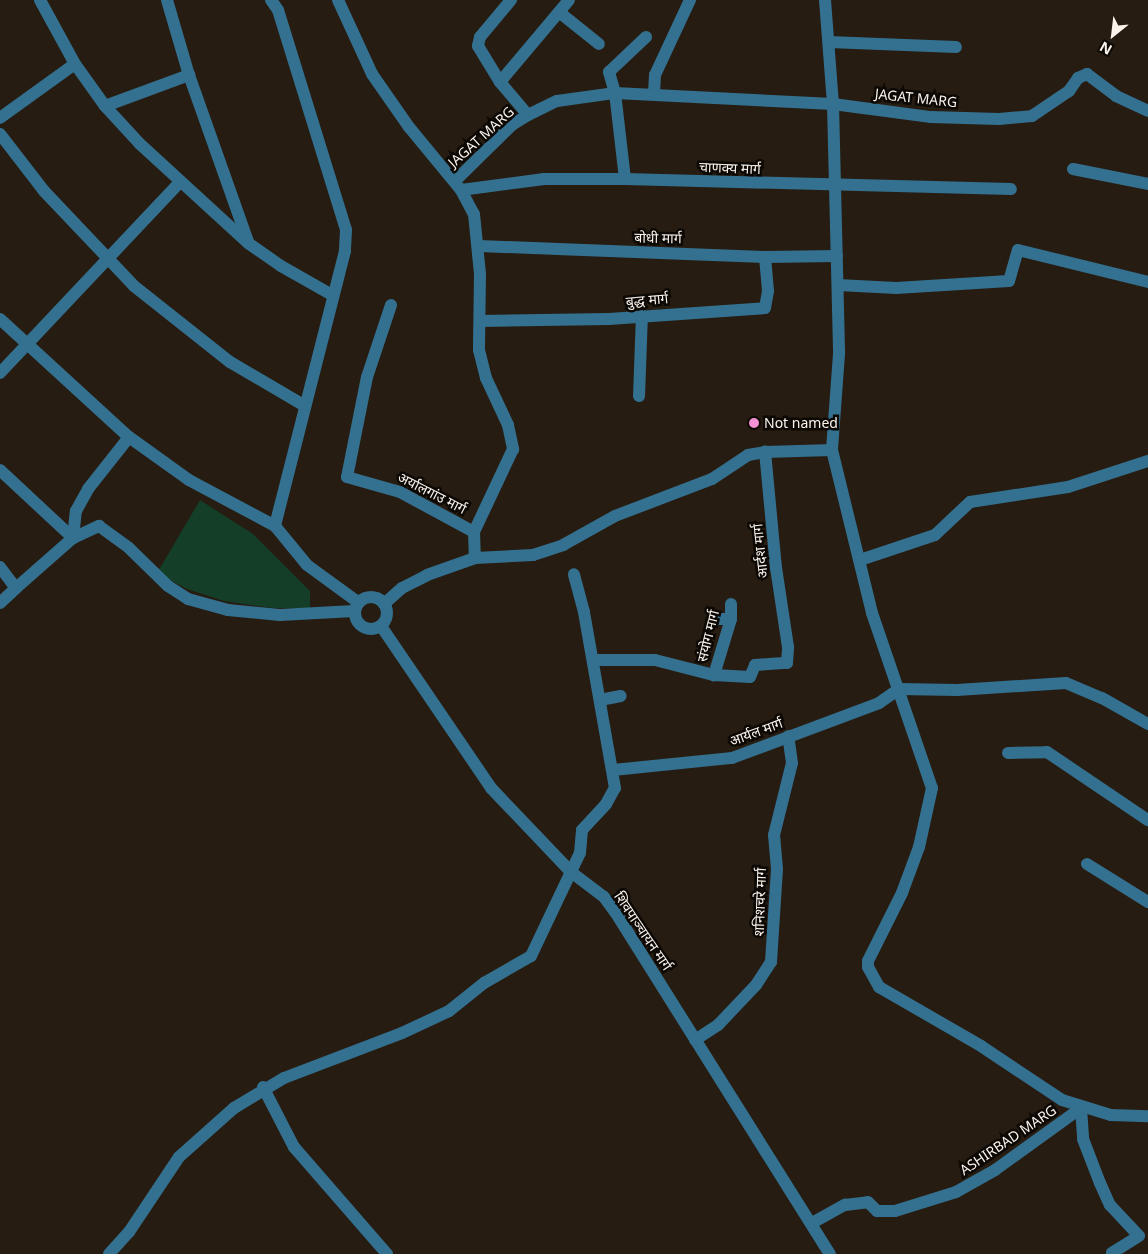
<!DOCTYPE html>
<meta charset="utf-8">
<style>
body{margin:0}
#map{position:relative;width:1148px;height:1254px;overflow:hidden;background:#261c11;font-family:"Noto Sans","Noto Sans Devanagari",sans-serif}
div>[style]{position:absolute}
.green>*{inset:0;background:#143e27}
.minor>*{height:12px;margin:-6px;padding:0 6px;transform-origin:6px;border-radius:6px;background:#34708f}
.minor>.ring{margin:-6px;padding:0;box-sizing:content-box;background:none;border:12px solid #34708f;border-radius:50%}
.tertiary>*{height:12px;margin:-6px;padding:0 6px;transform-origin:6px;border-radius:6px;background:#34708f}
.dots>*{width:14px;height:14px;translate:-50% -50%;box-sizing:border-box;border:2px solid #0c0804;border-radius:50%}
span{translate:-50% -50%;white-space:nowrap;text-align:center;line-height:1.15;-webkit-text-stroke:5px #0c0804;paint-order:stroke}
.street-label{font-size:14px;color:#fbf3ec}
.poi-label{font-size:14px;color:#fbf3ec}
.left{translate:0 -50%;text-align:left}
.north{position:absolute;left:1088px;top:10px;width:50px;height:50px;-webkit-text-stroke:4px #0c0804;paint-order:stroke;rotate:209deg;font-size:14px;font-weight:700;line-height:20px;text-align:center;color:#fbf3ec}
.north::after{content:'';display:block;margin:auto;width:18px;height:22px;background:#fbf3ec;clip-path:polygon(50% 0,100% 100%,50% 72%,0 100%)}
</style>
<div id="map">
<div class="green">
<div style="clip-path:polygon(200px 500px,253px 534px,310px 591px,310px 608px,272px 608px,224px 601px,187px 589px,157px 573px)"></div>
</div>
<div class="minor">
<div style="left:40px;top:0;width:73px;rotate:61.3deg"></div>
<div style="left:75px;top:64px;width:52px;rotate:54.5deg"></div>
<div style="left:105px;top:106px;width:52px;rotate:47.4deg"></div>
<div style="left:140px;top:144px;width:147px;rotate:42.5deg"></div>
<div style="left:248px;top:243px;width:40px;rotate:34.9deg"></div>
<div style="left:281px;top:266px;width:59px;rotate:29.6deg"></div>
<div style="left:167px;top:0;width:78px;rotate:73.7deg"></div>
<div style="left:189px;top:75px;width:177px;rotate:70.5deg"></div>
<div style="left:271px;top:0;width:12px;rotate:55deg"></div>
<div style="left:278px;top:10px;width:230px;rotate:72.8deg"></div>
<div style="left:346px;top:230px;width:21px;rotate:93deg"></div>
<div style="left:345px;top:251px;width:284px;rotate:104.3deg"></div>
<div style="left:338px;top:0;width:81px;rotate:65.3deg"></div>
<div style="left:372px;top:74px;width:65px;rotate:55.1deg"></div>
<div style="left:409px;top:127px;width:82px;rotate:50.5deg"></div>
<div style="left:461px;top:190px;width:27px;rotate:62deg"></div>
<div style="left:474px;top:214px;width:60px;rotate:84.3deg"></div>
<div style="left:480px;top:274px;width:76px;rotate:90.8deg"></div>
<div style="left:479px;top:350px;width:29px;rotate:76deg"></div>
<div style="left:486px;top:378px;width:52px;rotate:64.9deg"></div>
<div style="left:508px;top:425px;width:25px;rotate:78deg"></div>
<div style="left:513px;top:449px;width:92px;rotate:115.2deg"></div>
<div style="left:474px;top:532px;width:26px;rotate:88deg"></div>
<div style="left:511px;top:0;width:48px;rotate:130deg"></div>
<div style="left:480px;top:37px;width:9px;rotate:103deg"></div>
<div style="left:478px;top:46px;width:42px;rotate:58.6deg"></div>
<div style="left:500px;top:82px;width:43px;rotate:49.7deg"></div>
<div style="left:825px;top:0;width:104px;rotate:85.6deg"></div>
<div style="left:833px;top:104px;width:250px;rotate:88.6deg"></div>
<div style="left:839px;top:354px;width:96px;rotate:94.2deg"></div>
<div style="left:832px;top:450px;width:168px;rotate:76.2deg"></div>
<div style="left:872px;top:613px;width:185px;rotate:71.1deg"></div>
<div style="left:932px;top:788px;width:60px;rotate:102.4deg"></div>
<div style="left:919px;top:847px;width:49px;rotate:110.3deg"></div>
<div style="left:902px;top:893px;width:76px;rotate:116.6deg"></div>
<div style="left:868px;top:961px;width:6px;rotate:90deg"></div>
<div style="left:868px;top:967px;width:23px;rotate:61deg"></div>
<div style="left:879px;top:987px;width:118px;rotate:30deg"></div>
<div style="left:981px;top:1046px;width:97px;rotate:33.7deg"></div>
<div style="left:1062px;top:1100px;width:51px;rotate:17deg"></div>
<div style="left:1111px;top:1115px;width:37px;rotate:2deg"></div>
<div style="left:559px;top:12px;width:51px;rotate:38.7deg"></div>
<div style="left:829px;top:42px;width:127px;rotate:2.3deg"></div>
<div style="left:500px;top:82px;width:107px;rotate:-49.9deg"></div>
<div style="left:654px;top:94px;width:19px;rotate:-87deg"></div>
<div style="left:655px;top:75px;width:83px;rotate:-65deg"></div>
<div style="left:105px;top:106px;width:90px;rotate:-20.3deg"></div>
<div style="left:0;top:118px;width:92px;rotate:-35.8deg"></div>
<div style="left:0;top:134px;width:72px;rotate:52.3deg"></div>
<div style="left:44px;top:191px;width:131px;rotate:46.5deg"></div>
<div style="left:134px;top:286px;width:122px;rotate:38.4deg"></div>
<div style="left:230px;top:362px;width:87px;rotate:30.4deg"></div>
<div style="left:1073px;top:169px;width:76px;rotate:11.3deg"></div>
<div style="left:625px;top:179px;width:87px;rotate:-96.6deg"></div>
<div style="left:615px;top:93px;width:22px;rotate:-106deg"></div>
<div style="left:609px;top:72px;width:51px;rotate:-43.4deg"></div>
<div style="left:455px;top:181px;width:80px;rotate:-44.5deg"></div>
<div style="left:512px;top:125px;width:19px;rotate:-32deg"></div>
<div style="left:528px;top:115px;width:32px;rotate:-26deg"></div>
<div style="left:557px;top:101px;width:59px;rotate:-7.9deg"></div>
<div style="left:615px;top:93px;width:218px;rotate:2.9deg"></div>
<div style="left:833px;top:104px;width:99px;rotate:7.6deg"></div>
<div style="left:931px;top:117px;width:68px;rotate:1.7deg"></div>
<div style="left:999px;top:119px;width:33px;rotate:-5deg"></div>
<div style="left:1032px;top:116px;width:45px;rotate:-34deg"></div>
<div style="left:1069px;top:91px;width:16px;rotate:-55deg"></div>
<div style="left:1078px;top:78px;width:10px;rotate:-24deg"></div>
<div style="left:1087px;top:74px;width:36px;rotate:37deg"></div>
<div style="left:1116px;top:96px;width:35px;rotate:25deg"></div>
<div style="left:461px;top:190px;width:84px;rotate:-7.5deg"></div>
<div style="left:544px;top:179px;width:81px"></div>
<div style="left:625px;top:179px;width:386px;rotate:1.5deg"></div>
<div style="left:479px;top:246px;width:286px;rotate:2.2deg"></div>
<div style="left:765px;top:257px;width:72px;rotate:-0.8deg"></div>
<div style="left:838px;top:285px;width:58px;rotate:3deg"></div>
<div style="left:896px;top:288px;width:113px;rotate:-3.5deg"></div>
<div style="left:1009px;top:281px;width:32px;rotate:-74deg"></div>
<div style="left:1018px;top:250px;width:134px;rotate:13.8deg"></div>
<div style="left:391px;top:305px;width:76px;rotate:108.4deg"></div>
<div style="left:367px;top:377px;width:102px;rotate:101.3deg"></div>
<div style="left:347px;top:477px;width:55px;rotate:15.8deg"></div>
<div style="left:400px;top:492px;width:84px;rotate:28.4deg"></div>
<div style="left:0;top:319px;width:175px;rotate:42.5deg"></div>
<div style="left:129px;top:437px;width:74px;rotate:35.6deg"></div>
<div style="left:189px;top:480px;width:98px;rotate:28.1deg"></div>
<div style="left:275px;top:526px;width:50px;rotate:50.6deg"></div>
<div style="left:307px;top:565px;width:63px;rotate:36deg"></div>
<div style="left:480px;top:321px;width:129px;rotate:-0.9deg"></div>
<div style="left:609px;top:319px;width:156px;rotate:-4deg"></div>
<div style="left:765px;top:308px;width:17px;rotate:-80deg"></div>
<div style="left:768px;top:291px;width:34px;rotate:-95deg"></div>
<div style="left:0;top:373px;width:261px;rotate:-46.7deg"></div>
<div style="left:639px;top:396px;width:80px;rotate:-87.9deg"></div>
<div style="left:0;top:470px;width:100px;rotate:43deg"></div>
<div style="left:73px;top:538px;width:27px;rotate:-84deg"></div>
<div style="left:76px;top:511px;width:25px;rotate:-61deg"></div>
<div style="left:88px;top:489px;width:66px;rotate:-51.7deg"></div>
<div style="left:860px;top:560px;width:79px;rotate:-18.4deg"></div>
<div style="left:935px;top:535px;width:48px;rotate:-43.3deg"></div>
<div style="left:970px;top:502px;width:99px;rotate:-8.7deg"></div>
<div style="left:1068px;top:487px;width:84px;rotate:-18deg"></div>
<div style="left:0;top:567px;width:26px;rotate:53deg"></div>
<div style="left:16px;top:588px;width:76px;rotate:-41.3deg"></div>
<div style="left:73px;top:538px;width:29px;rotate:-25deg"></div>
<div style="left:99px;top:526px;width:37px;rotate:36deg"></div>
<div style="left:129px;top:548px;width:54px;rotate:44.3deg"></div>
<div style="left:168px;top:586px;width:24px;rotate:33deg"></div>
<div style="left:188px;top:599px;width:41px;rotate:15.4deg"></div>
<div style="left:228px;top:610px;width:52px;rotate:5.5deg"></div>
<div style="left:280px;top:615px;width:74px;rotate:-3.1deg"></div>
<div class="ring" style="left:355px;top:597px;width:20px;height:20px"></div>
<div style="left:384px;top:604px;width:24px;rotate:-42deg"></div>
<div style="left:402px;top:588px;width:28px;rotate:-27deg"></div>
<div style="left:427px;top:575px;width:51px;rotate:-19.5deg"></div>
<div style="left:475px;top:558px;width:58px;rotate:-3deg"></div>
<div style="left:533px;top:555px;width:32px;rotate:-18deg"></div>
<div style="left:563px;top:545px;width:60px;rotate:-29.1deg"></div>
<div style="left:615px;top:516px;width:104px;rotate:-20.9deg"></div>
<div style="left:712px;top:479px;width:43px;rotate:-33.7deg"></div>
<div style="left:748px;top:455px;width:17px;rotate:-10deg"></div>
<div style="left:765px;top:452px;width:67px;rotate:-1.7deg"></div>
<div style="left:731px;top:604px;width:15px;rotate:90deg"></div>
<div style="left:731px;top:619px;width:59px;rotate:106.9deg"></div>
<div style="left:714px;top:675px;width:36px;rotate:3deg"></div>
<div style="left:750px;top:677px;width:13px;rotate:-67deg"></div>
<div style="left:755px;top:665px;width:32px;rotate:-4deg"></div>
<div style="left:787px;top:663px;width:16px;rotate:-86deg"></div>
<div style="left:788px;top:647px;width:80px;rotate:-98.6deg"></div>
<div style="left:776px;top:568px;width:117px;rotate:-95.4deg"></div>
<div style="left:717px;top:619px;width:14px"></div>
<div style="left:381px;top:626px;width:196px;rotate:55.8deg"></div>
<div style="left:491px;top:788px;width:116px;rotate:46.4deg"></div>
<div style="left:571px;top:872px;width:41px;rotate:37.1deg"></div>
<div style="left:604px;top:897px;width:26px;rotate:54deg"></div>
<div style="left:619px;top:918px;width:397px;rotate:57.9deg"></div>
<div style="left:593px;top:660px;width:62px"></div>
<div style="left:655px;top:660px;width:61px;rotate:14.3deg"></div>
<div style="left:899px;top:689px;width:58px;rotate:1deg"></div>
<div style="left:957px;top:690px;width:109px;rotate:-3.7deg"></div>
<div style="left:1066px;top:683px;width:39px;rotate:23deg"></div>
<div style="left:1102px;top:698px;width:53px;rotate:29.5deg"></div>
<div style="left:600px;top:700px;width:21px;rotate:-11deg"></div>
<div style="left:1008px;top:753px;width:39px;rotate:-1deg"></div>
<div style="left:1047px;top:752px;width:122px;rotate:34deg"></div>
<div style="left:613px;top:770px;width:120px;rotate:-5.8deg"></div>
<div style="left:732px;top:758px;width:157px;rotate:-20.5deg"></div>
<div style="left:879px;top:703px;width:24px;rotate:-35deg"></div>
<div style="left:1087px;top:864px;width:72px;rotate:31.9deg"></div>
<div style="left:695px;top:1040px;width:27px;rotate:-33deg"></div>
<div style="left:718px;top:1025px;width:55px;rotate:-46.5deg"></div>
<div style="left:756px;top:985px;width:27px;rotate:-57deg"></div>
<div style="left:771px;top:962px;width:93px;rotate:-86.3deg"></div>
<div style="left:777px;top:869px;width:34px;rotate:-95deg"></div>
<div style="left:774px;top:835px;width:74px;rotate:-76deg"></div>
<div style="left:792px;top:763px;width:27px;rotate:-98deg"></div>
<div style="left:263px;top:1087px;width:68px;rotate:62.7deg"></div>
<div style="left:294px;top:1147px;width:142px;rotate:49deg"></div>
<div style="left:1081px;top:1108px;width:31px;rotate:86deg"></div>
<div style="left:1083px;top:1139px;width:47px;rotate:68.9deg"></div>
<div style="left:1100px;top:1183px;width:24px;rotate:66deg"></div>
<div style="left:1110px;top:1205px;width:42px;rotate:46.9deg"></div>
<div style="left:1139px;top:1236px;width:32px;rotate:148deg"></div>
<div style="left:812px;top:1223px;width:38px;rotate:-29deg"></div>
<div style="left:845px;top:1205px;width:23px;rotate:-7deg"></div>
<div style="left:868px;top:1202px;width:13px;rotate:45deg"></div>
<div style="left:877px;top:1211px;width:18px"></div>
<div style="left:895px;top:1211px;width:64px;rotate:-17.3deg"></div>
<div style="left:956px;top:1192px;width:45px;rotate:-29.4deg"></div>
<div style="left:995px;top:1170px;width:106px;rotate:-35.8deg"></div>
<div style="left:109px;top:1254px;width:30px;rotate:-48deg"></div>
<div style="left:129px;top:1232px;width:90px;rotate:-56.3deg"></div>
<div style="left:179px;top:1157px;width:74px;rotate:-41.7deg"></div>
<div style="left:234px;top:1108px;width:58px;rotate:-31deg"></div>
<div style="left:284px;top:1078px;width:126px;rotate:-20.9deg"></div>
<div style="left:402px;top:1033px;width:52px;rotate:-25.1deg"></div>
<div style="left:449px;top:1011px;width:45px;rotate:-38.7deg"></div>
<div style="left:484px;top:983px;width:54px;rotate:-29.9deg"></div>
<div style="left:531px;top:956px;width:114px;rotate:-64.6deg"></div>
<div style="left:580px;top:853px;width:23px;rotate:-85deg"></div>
<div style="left:582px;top:830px;width:35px;rotate:-47deg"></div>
<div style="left:606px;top:804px;width:18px;rotate:-61deg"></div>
<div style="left:615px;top:788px;width:179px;rotate:-100deg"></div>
<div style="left:584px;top:612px;width:39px;rotate:-105deg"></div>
</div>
<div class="tertiary">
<div style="left:0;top:603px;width:22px;rotate:-43deg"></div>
</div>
<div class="dots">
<div style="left:754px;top:423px;background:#f491d3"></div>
</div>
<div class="street-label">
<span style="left:916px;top:98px;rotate:6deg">JAGAT MARG</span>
<span style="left:481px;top:137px;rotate:-42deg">JAGAT MARG</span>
<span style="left:730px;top:168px;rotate:2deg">चाणक्य मार्ग</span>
<span style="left:658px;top:238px;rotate:1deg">बोधी मार्ग</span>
<span style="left:647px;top:300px;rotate:-5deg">बुद्ध मार्ग</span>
<span style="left:432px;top:493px;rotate:27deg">अर्यालगांउ मार्ग</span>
<span style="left:760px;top:551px;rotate:-96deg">आर्दश मार्ग</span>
<span style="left:708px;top:636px;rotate:-76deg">संयोग मार्ग</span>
<span style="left:756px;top:732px;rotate:-20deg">आर्यल मार्ग</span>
<span style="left:760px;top:902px;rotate:-88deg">शनिशचरे मार्ग</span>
<span style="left:643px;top:931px;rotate:56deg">शिवपाञ्चायन मार्ग</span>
<span style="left:1008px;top:1140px;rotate:-34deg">ASHIRBAD MARG</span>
</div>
<div class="poi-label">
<span class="left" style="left:764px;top:423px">Not named</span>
</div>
<div class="north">N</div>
</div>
